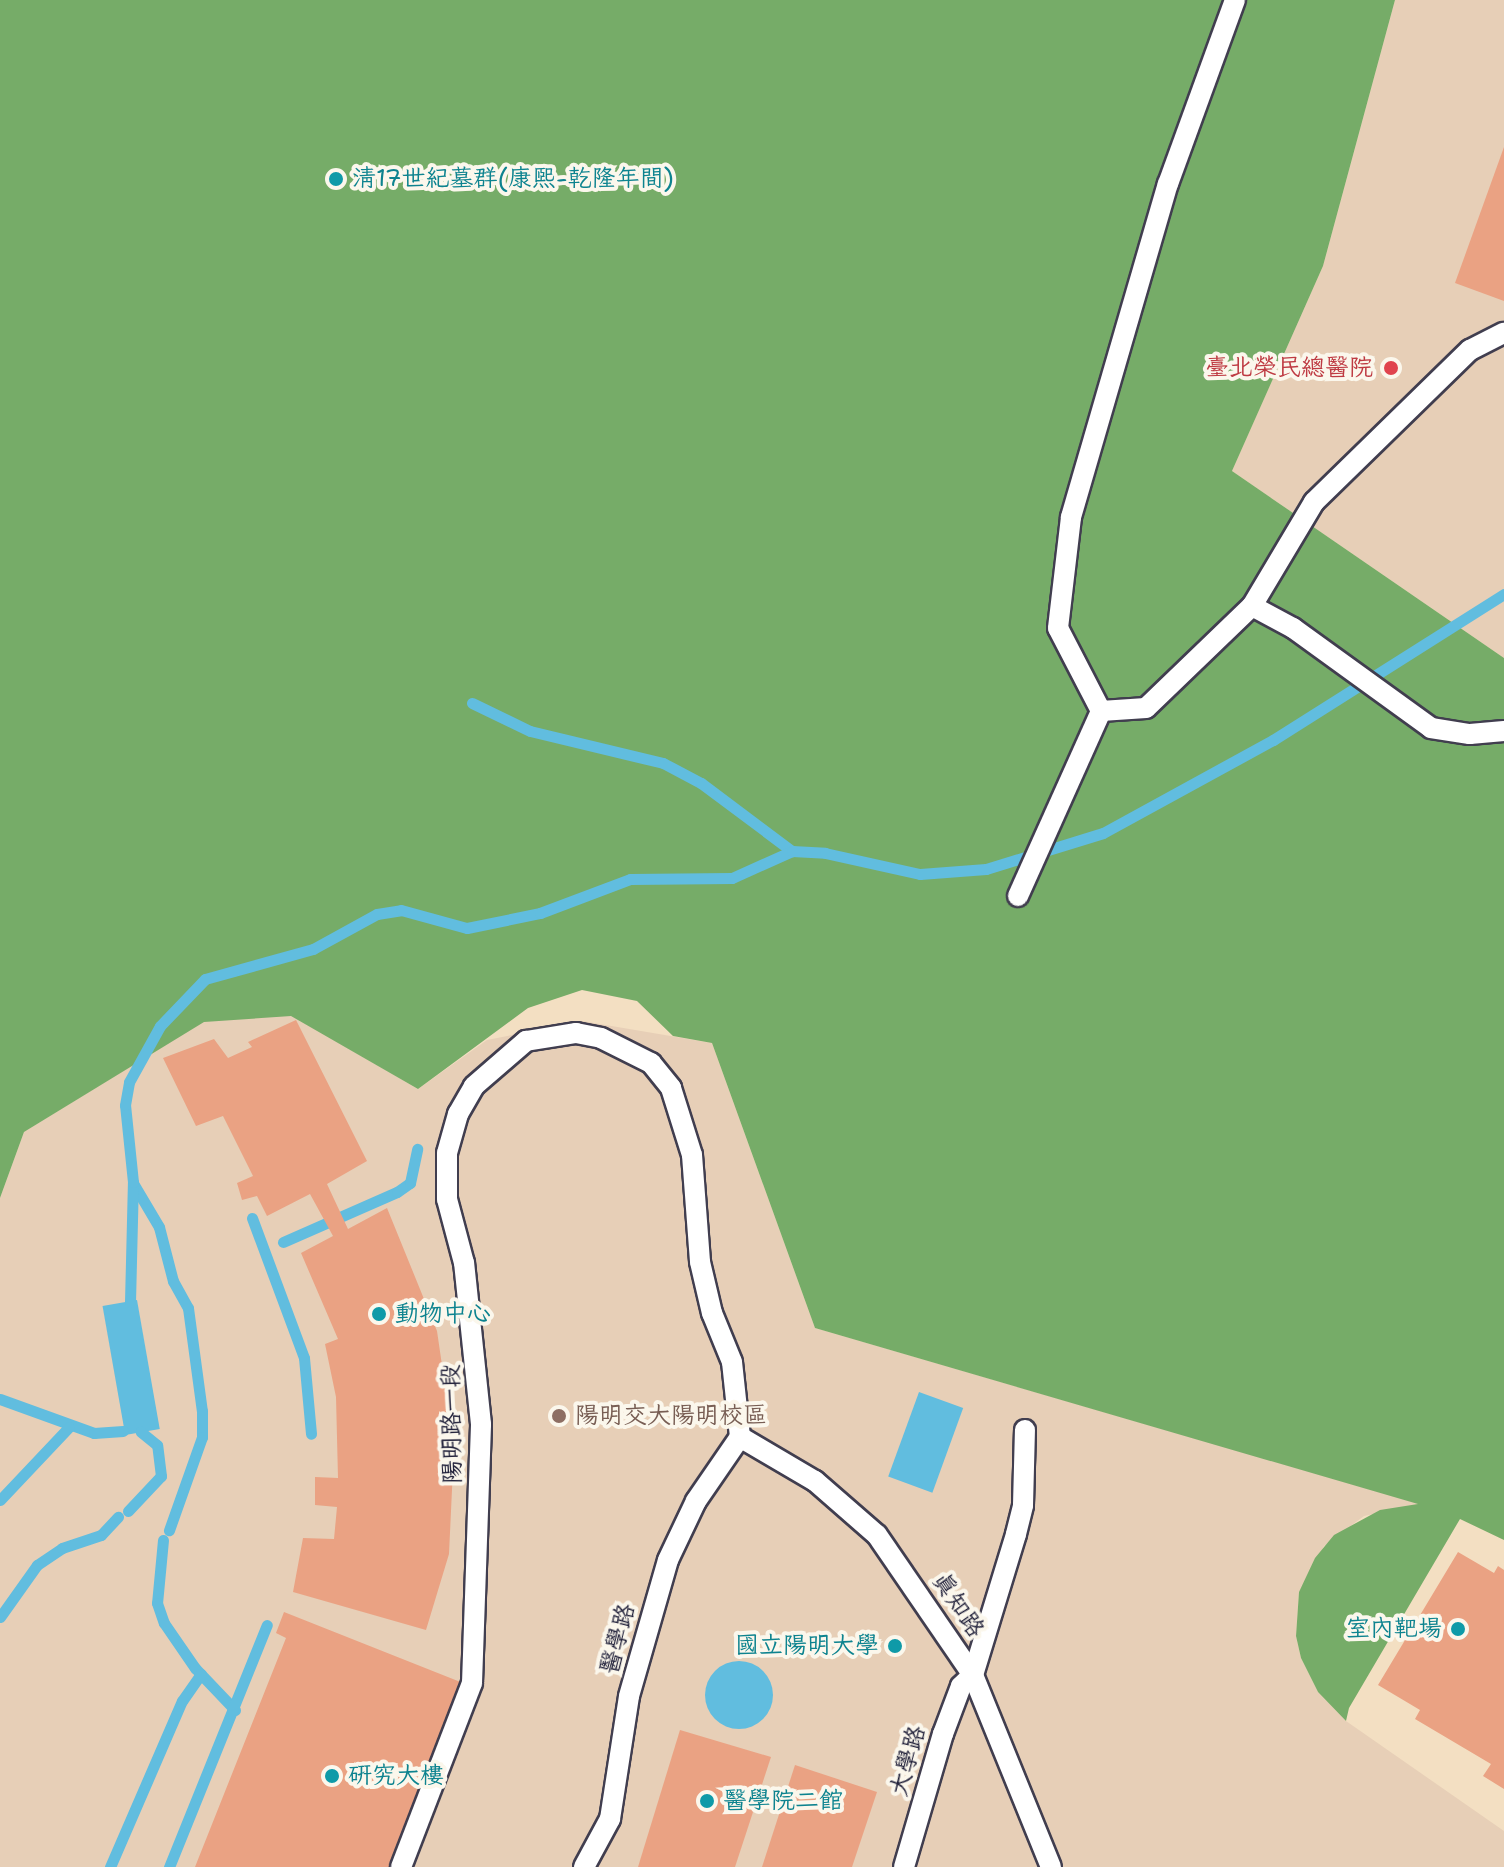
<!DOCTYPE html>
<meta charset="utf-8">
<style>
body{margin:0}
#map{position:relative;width:1504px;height:1867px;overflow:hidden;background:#f3dfc2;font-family:"Shantell Sans","LXGW WenKai TC",sans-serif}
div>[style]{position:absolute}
.built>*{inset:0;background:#e7cfb7}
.forest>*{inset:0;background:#76ac68}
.water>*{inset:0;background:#61bddf;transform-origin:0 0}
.round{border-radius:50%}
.stream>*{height:11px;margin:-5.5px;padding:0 5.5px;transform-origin:5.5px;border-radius:5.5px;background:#61bddf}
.building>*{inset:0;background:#eaa283}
.roads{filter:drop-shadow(2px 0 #413e4f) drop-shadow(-2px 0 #413e4f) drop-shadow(0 2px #413e4f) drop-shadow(0 -2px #413e4f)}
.service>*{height:20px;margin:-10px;padding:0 10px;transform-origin:10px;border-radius:10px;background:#fff}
.dots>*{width:22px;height:22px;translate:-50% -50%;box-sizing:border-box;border:4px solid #fbf7ec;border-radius:50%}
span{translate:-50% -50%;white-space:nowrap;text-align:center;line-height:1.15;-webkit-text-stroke:8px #fbf7ec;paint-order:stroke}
.culture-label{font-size:24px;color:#0d838f}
.left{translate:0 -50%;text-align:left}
.right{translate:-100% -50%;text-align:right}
.health-label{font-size:24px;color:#be3a42}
.education-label{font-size:24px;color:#785e54}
.street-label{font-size:24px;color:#22223b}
</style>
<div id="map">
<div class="built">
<div style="clip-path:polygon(1395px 0,1504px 0,1504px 658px,1232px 471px,1323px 266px)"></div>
<div style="clip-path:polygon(291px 1015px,418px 1089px,487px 1040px,582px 1021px,712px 1043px,815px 1328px,1421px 1504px,1364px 1516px,1324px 1546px,1299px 1592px,1296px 1636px,1301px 1658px,1318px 1692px,1346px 1721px,1504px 1831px,1504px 1867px,0 1867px,0 1198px,24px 1132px,204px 1021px)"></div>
</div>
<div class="forest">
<div style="clip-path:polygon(0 0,1395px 0,1323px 266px,1232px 471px,1504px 658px,1504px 1540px,1460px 1519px,1349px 1708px,1346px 1721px,1318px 1692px,1301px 1658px,1296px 1636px,1299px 1592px,1315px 1558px,1334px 1535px,1380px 1510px,1418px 1504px,815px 1328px,712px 1043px,673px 1036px,637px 1001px,582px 990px,528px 1008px,418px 1089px,291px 1016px,204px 1022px,24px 1132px,0 1198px)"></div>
</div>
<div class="water">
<div style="left:137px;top:1300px;width:131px;height:35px;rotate:80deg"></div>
<div style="left:919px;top:1392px;width:47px;height:90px;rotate:20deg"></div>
<div class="round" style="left:705px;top:1661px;width:68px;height:68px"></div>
</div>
<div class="stream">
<div style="left:472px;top:703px;width:64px;rotate:25.8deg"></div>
<div style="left:530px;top:731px;width:137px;rotate:13.5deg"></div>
<div style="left:663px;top:763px;width:43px;rotate:27.8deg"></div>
<div style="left:701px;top:783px;width:114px;rotate:36.8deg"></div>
<div style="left:133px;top:1183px;width:51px;rotate:59.4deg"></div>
<div style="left:159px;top:1227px;width:56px;rotate:75.5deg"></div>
<div style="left:173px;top:1281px;width:31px;rotate:61deg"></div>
<div style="left:188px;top:1308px;width:104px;rotate:82.3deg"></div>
<div style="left:202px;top:1411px;width:26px;rotate:90deg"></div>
<div style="left:202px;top:1437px;width:99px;rotate:109.5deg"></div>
<div style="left:252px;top:1218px;width:149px;rotate:69.6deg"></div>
<div style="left:304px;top:1358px;width:76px;rotate:84.7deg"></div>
<div style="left:283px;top:1242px;width:124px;rotate:-23.7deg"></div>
<div style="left:397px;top:1192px;width:16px;rotate:-35deg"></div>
<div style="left:410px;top:1183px;width:35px;rotate:-78deg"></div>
<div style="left:130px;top:1302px;width:120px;rotate:-88.6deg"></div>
<div style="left:133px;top:1182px;width:77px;rotate:-95.9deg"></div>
<div style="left:125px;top:1105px;width:23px;rotate:-80deg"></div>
<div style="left:129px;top:1082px;width:64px;rotate:-61deg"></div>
<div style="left:160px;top:1026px;width:65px;rotate:-46.2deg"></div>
<div style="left:205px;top:979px;width:112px;rotate:-15.5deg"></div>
<div style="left:313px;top:949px;width:73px;rotate:-28.7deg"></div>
<div style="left:377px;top:914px;width:24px;rotate:-9deg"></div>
<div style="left:401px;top:910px;width:68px;rotate:15.3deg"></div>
<div style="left:467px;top:928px;width:75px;rotate:-11.6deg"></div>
<div style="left:540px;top:913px;width:96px;rotate:-20.7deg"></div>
<div style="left:630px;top:879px;width:102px;rotate:-0.6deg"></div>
<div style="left:732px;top:878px;width:66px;rotate:-24.2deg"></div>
<div style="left:792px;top:851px;width:33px;rotate:3deg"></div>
<div style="left:825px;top:853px;width:97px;rotate:12.5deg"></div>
<div style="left:920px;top:874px;width:66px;rotate:-4.3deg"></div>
<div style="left:986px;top:869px;width:122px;rotate:-17.1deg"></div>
<div style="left:1103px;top:833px;width:194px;rotate:-28.7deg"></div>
<div style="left:1273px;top:740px;width:273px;rotate:-32.3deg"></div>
<div style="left:0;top:1399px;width:100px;rotate:19.9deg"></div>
<div style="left:94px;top:1433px;width:29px;rotate:-4deg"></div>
<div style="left:0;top:1500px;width:100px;rotate:-46.6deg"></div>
<div style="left:128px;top:1511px;width:48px;rotate:-46.7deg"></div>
<div style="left:161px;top:1476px;width:31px;rotate:-97deg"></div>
<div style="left:157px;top:1445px;width:21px;rotate:-141deg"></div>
<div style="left:163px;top:1540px;width:63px;rotate:95.4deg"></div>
<div style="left:157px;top:1603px;width:21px;rotate:71deg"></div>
<div style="left:164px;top:1623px;width:55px;rotate:55.4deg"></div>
<div style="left:195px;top:1668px;width:58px;rotate:46.4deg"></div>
<div style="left:0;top:1617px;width:64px;rotate:-54.6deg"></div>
<div style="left:37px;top:1565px;width:30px;rotate:-34deg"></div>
<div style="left:62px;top:1548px;width:41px;rotate:-18.4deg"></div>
<div style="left:101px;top:1535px;width:25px;rotate:-47deg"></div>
<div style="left:110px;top:1867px;width:181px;rotate:-66.6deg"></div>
<div style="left:182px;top:1701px;width:33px;rotate:-55deg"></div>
<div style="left:169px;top:1867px;width:261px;rotate:-68deg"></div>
</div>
<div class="building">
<div style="clip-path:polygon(1504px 147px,1504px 301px,1455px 283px)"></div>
<div style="clip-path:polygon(296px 1020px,367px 1161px,327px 1184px,348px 1229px,387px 1208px,437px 1331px,454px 1447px,449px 1554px,426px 1630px,293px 1592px,303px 1538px,334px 1539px,337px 1507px,315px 1505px,315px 1477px,338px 1478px,336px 1397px,325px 1344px,338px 1339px,301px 1253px,333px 1236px,310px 1194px,267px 1216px,257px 1196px,242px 1200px,237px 1183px,253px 1176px,223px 1116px,196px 1126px,163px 1058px,214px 1039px,228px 1058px,252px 1047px,248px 1042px)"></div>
<div style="clip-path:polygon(1458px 1552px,1494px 1573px,1498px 1566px,1504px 1570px,1504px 1789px,1483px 1776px,1491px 1764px,1415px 1719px,1420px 1710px,1378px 1685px)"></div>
<div style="clip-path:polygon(284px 1612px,468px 1685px,396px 1867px,195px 1867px,286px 1638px,276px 1633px)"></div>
<div style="clip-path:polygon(680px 1730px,771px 1757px,735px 1867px,638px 1867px)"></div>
<div style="clip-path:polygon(795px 1765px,877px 1792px,852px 1867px,762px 1867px)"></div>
</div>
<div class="roads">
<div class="service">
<div style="left:1252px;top:606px;width:47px;rotate:28.2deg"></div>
<div style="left:1293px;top:628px;width:170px;rotate:35.9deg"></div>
<div style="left:1431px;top:728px;width:39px;rotate:9deg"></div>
<div style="left:1470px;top:734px;width:34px;rotate:-5deg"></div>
<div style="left:1101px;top:711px;width:93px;rotate:-117.4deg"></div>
<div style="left:1058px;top:628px;width:112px;rotate:-83.3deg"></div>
<div style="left:1071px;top:517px;width:347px;rotate:-73.8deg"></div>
<div style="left:1168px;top:184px;width:196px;rotate:-70deg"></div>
<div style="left:1101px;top:711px;width:45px;rotate:-3.8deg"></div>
<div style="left:1146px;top:708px;width:147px;rotate:-43.9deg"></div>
<div style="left:1252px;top:606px;width:121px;rotate:-59.2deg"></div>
<div style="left:1314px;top:502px;width:218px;rotate:-44.3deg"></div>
<div style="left:1470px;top:350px;width:38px;rotate:-27deg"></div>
<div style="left:1018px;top:896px;width:203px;rotate:-65.8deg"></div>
<div style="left:740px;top:1437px;width:87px;rotate:30.4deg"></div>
<div style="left:815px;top:1481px;width:82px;rotate:41.1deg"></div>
<div style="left:877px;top:1535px;width:170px;rotate:55.6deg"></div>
<div style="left:973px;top:1675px;width:207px;rotate:67.9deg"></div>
<div style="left:401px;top:1867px;width:197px;rotate:-68.9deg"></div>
<div style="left:472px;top:1683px;width:259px;rotate:-88deg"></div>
<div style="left:481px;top:1424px;width:162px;rotate:-96deg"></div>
<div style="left:464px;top:1263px;width:66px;rotate:-104.9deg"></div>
<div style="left:447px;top:1199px;width:46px;rotate:-90deg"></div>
<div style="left:447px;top:1153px;width:41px;rotate:-74.2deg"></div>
<div style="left:458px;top:1114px;width:32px;rotate:-60deg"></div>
<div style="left:474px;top:1086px;width:69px;rotate:-40.9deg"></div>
<div style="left:526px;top:1041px;width:51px;rotate:-9.1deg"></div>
<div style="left:576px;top:1033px;width:25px;rotate:11deg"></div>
<div style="left:601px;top:1038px;width:56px;rotate:26.6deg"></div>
<div style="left:651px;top:1063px;width:32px;rotate:51deg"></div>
<div style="left:671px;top:1088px;width:70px;rotate:72.6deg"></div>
<div style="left:692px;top:1155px;width:107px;rotate:85.7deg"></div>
<div style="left:700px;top:1262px;width:52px;rotate:76.8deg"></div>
<div style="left:712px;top:1313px;width:53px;rotate:67.8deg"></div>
<div style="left:732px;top:1362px;width:75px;rotate:83.9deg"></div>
<div style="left:584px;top:1867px;width:55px;rotate:-61.6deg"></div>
<div style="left:610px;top:1819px;width:124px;rotate:-81.2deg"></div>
<div style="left:629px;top:1696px;width:141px;rotate:-74deg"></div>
<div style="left:668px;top:1560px;width:65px;rotate:-64.6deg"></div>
<div style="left:696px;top:1501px;width:78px;rotate:-55.5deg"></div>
<div style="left:904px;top:1867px;width:139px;rotate:-73.7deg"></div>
<div style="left:943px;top:1734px;width:51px;rotate:-69.4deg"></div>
<div style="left:961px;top:1686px;width:16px;rotate:-43deg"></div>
<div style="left:973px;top:1675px;width:147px;rotate:-73deg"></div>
<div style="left:1016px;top:1534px;width:30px;rotate:-76deg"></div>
<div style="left:1023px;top:1505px;width:75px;rotate:-88.5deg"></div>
</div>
</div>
<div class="dots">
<div style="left:336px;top:179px;background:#0f9aa8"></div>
<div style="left:1391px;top:368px;background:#e0444e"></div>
<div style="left:379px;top:1314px;background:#0f9aa8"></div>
<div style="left:559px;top:1416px;background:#8d6e63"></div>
<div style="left:1458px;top:1629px;background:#0f9aa8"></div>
<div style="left:895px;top:1646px;background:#0f9aa8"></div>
<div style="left:332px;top:1776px;background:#0f9aa8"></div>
<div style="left:707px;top:1801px;background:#0f9aa8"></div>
</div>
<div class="culture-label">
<span class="left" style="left:352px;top:179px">清17世紀墓群(康熙-乾隆年間)</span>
<span class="left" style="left:395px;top:1314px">動物中心</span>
<span class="right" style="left:1442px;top:1629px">室內靶場</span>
<span class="right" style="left:879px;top:1646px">國立陽明大學</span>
<span class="left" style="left:348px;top:1776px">研究大樓</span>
<span class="left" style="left:723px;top:1801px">醫學院二館</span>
</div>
<div class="health-label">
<span class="right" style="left:1373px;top:368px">臺北榮民總醫院</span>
</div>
<div class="education-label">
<span class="left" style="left:575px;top:1416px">陽明交大陽明校區</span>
</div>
<div class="street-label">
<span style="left:452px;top:1424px;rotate:-91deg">陽明路一段</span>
<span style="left:958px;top:1605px;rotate:56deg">真知路</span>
<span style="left:618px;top:1639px;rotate:-75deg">醫學路</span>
<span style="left:908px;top:1761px;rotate:-74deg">大學路</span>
</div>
</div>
